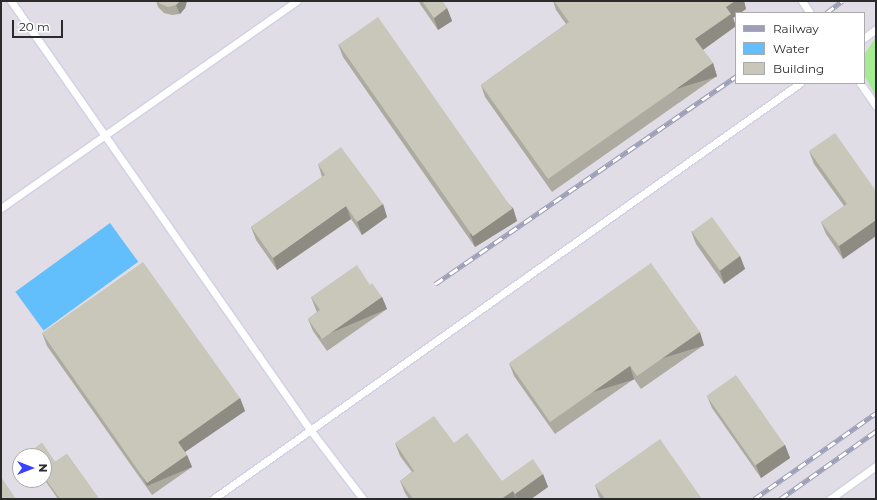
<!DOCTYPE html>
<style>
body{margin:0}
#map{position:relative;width:877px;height:500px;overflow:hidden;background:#eee9db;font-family:Montserrat,sans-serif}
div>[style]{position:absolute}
.industrial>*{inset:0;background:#e1dde6}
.green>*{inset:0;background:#a4eb92}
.water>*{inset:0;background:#63befc;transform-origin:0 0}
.roads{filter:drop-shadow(1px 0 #d0d1e5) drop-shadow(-1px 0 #d0d1e5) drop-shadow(0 1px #d0d1e5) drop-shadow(0 -1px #d0d1e5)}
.lane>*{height:7px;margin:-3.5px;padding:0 3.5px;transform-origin:3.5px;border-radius:3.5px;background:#fff}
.rail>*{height:4.5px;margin-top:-2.25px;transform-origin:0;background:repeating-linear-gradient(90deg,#fff 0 9px,#9d9eb7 0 18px);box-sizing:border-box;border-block:1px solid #9d9eb7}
.wall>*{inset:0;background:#adaba0}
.shaded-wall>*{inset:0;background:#8d8b82;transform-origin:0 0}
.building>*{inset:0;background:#c9c7ba;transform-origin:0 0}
span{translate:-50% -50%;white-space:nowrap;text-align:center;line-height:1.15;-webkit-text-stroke:3px #fff;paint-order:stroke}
.frame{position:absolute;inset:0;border:2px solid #2b2b2b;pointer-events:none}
.legend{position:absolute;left:735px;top:12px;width:130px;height:72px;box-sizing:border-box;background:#fff;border:1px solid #aaa;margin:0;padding:5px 7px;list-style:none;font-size:12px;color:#2b2b2b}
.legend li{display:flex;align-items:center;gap:8px;height:20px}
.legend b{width:20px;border:1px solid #aaa}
.north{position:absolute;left:12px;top:448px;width:40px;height:40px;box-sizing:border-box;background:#fff;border:1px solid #aaa;border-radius:50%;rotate:90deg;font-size:11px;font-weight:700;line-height:16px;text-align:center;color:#2b2b2b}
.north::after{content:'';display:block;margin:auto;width:14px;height:18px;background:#3841ff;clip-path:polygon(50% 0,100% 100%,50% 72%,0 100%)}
.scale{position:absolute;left:12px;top:20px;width:51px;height:18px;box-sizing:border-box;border:2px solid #2b2b2b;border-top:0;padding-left:5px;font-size:12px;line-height:14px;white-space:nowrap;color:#2b2b2b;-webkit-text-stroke:3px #fff;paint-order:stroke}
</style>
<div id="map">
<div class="industrial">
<div style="clip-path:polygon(evenodd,1px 1px,876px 1px,876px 499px,1px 499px,1px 1px,736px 13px,864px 13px,864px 83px,736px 83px,736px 13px,1px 1px,20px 456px,44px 456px,44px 480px,20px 480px,20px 456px)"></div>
</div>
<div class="green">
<div style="clip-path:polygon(876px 37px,876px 96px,864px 75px,864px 55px)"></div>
</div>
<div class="water">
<div style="left:110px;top:223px;width:48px;height:117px;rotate:54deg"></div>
</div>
<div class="roads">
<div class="lane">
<div style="left:11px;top:1px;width:524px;rotate:55.1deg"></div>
<div style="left:311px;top:431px;width:86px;rotate:52.6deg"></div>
<div style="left:802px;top:1px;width:14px;rotate:56deg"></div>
<div style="left:864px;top:38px;width:15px;rotate:-37deg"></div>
<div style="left:860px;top:83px;width:28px;rotate:55deg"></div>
<div style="left:1px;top:208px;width:361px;rotate:-35deg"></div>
<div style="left:213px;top:499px;width:719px;rotate:-35.32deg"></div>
<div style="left:830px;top:499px;width:57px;rotate:-35.7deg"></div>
</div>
</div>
<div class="rail">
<div style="left:826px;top:13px;width:20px;rotate:-37deg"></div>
<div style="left:435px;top:284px;width:366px;rotate:-34.6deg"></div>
<div style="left:754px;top:499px;width:149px;rotate:-35.2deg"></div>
<div style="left:780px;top:499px;width:118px;rotate:-35.3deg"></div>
</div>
<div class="wall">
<div style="clip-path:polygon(156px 1px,187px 1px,185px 8px,180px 14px,172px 15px,164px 13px,158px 7px)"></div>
<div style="clip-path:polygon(419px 1px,442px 1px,447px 8px,452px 21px,438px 30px,420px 4px)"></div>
<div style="clip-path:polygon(553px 1px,744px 1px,746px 9px,740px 13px,736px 13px,736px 16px,733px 18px,736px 26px,703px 50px,713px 63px,717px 76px,552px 192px,485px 97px,481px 85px,566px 24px,556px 10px)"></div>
<div style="clip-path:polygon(338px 44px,513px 208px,517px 221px,475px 247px,343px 57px)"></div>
<div style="clip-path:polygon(809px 151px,876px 191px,876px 236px,843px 259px,826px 234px,821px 222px,844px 206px,814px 164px)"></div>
<div style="clip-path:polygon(318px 164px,383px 204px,387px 217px,362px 235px,351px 219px,277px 270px,256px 240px,251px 227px,322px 177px)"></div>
<div style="clip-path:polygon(691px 231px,740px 256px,745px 269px,724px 284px,696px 244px)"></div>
<div style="clip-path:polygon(370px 285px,382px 297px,387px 309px,327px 351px,313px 331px,308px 319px,317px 312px,316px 310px,311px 297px)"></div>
<div style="clip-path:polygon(42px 333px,240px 398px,245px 411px,185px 452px,187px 455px,192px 467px,152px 495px,47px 346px)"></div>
<div style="clip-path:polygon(704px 345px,641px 389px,634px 379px,555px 434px,514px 376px,509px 363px)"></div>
<div style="clip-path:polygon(707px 396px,785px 445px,790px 458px,761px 478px,712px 408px)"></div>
<div style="clip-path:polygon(42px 443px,55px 462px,67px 454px,99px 499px,58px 499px,44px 479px,44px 456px,28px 456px,27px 454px)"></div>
<div style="clip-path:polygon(395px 443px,454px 443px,502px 481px,543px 474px,548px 487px,531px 499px,409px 499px,405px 493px,400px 481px,412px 472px,400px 456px)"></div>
<div style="clip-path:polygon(595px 485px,702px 499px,601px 499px,599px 497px)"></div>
</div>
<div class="shaded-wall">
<div style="clip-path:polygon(180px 1px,187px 1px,185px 8px,180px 14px,176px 5px)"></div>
<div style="clip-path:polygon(735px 1px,744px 1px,746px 9px,740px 13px,736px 13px,736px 16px,733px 18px,736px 26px,700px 52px,695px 39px,726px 7px)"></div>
<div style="clip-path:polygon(447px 8px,452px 21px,438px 30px,434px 18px)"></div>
<div style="left:713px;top:63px;width:14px;height:202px;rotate:73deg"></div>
<div style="clip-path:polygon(383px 204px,387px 217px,362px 235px,357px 222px)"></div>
<div style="clip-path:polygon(346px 206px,351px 219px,277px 270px,273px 258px)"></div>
<div style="clip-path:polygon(513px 208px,517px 221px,475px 247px,470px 234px)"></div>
<div style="clip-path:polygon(876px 220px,876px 236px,843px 259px,839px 246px)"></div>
<div style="clip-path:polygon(740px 256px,745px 269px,724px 284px,720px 271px)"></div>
<div style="left:382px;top:297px;width:13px;height:73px;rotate:67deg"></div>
<div style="left:700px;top:332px;width:14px;height:77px;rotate:73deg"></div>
<div style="left:630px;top:366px;width:14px;height:98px;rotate:73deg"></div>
<div style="clip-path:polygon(240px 398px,245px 411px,182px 454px,178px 442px)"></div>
<div style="clip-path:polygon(785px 445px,790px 458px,761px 478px,756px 465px)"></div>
<div style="left:187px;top:455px;width:13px;height:49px;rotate:67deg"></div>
<div style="clip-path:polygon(543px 474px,548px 487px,531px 499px,517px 499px,515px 494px)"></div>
<div style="clip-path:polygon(513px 491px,516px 499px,501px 499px)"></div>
</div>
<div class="building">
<div style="clip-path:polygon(157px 1px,180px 1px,176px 5px,168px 7px,161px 4px)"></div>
<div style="clip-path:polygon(422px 1px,442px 1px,447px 8px,434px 18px)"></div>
<div style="clip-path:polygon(554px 1px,735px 1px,726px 7px,731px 14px,695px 39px,713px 63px,548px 179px,481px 85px,569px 22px)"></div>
<div style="left:378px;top:17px;width:234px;height:48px;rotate:55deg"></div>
<div style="clip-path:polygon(835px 133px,876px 191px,876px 220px,839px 246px,821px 222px,847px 204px,809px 151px)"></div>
<div style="clip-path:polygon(341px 147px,383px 204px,357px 222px,346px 206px,273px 258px,251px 227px,325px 175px,318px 164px)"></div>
<div style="left:712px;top:217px;width:48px;height:25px;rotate:54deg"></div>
<div style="clip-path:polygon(143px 262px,240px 398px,178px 442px,187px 455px,147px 483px,42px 333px)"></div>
<div style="clip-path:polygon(651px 263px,700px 332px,637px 376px,630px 366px,550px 422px,509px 363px)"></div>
<div style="clip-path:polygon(357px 265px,370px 285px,372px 283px,382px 297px,322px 339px,308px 319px,320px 310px,311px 297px)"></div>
<div style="left:736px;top:375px;width:85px;height:36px;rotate:55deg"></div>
<div style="clip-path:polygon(434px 416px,454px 443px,467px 433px,502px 481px,533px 459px,543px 474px,515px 494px,513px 491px,501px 499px,413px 499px,400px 481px,414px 471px,395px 443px)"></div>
<div style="clip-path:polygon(660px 439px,702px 499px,605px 499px,595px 485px)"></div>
<div style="clip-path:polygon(42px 443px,55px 462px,67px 454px,99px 499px,60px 499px,44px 477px,44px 456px,29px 456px,27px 454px)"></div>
<div style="clip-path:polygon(1px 477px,16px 499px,1px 499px)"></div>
</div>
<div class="frame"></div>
<ul class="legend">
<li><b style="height:5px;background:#9d9eb7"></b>Railway</li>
<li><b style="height:11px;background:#63befc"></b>Water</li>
<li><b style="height:11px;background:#c9c7ba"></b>Building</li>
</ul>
<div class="north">N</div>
<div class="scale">20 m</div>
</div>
